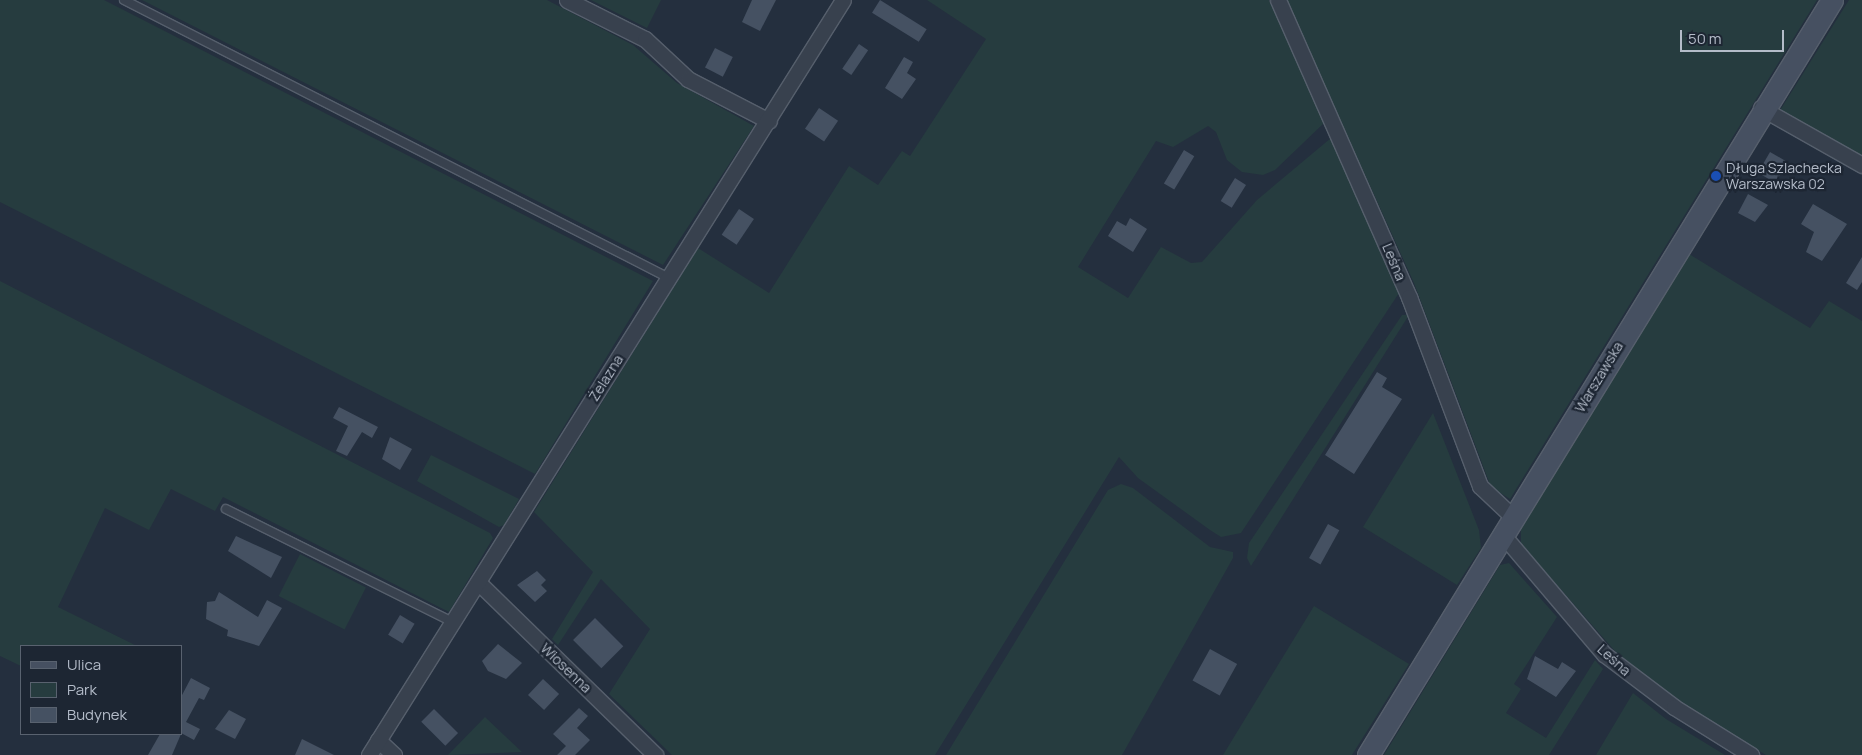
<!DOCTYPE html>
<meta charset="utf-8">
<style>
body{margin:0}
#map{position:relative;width:1862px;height:755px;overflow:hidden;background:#242f3e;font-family:Manrope,sans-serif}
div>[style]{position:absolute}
.green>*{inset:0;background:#263c3f;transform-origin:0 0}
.building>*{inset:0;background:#455162;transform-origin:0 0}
.roads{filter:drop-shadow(1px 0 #565f6c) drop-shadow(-1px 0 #565f6c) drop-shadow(0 1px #565f6c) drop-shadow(0 -1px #565f6c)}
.lane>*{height:8px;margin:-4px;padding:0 4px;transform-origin:4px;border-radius:4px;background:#38414e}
.street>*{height:15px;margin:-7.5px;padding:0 7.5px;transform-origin:7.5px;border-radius:7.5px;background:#38414e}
.secondary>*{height:21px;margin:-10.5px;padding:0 10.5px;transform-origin:10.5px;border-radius:10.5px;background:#465061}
.dots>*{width:14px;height:14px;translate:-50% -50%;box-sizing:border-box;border:2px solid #1d2633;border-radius:50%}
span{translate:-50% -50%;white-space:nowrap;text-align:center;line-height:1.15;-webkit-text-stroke:4.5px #1d2633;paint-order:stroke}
.poi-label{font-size:14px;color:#b4bcc9}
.left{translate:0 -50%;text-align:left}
.street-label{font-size:14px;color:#b4bcc9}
.legend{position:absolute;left:20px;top:645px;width:162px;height:90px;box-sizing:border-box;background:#1d2633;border:1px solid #59626f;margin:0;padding:6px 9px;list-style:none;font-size:15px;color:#b4bcc9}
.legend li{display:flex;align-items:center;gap:10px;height:25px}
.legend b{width:25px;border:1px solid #59626f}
.scale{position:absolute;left:1680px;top:30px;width:104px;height:22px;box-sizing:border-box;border:2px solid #b4bcc9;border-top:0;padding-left:6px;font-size:15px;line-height:18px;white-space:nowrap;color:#b4bcc9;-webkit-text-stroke:4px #1d2633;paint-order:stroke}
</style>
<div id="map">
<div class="green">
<div style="clip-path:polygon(0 0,104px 0,653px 281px,535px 474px,0 202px)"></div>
<div style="clip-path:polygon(142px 0,547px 0,633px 45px,677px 83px,754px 126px,663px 265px)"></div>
<div style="clip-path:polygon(591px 0,661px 0,647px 28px)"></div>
<div style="clip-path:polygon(927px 0,1269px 0,1324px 123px,1275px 170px,1263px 175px,1242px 172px,1227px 160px,1216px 132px,1208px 126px,1173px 147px,1156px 141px,1078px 267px,1128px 298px,1161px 247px,1191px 263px,1202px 262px,1257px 200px,1331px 138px,1399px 293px,1241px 533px,1221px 537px,1210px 530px,1138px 478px,1119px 457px,935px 755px,672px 755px,609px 694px,650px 629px,601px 579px,558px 645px,552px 639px,593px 572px,534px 512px,698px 248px,769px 293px,849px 166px,878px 185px,902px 151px,910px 156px,986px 39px)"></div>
<div style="clip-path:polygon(1286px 0,1817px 0,1510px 499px,1491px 487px,1414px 283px)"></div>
<div style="clip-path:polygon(1849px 0,1862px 0,1862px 160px,1779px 112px)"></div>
<div style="clip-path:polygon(1689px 254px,1810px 328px,1829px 301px,1862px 321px,1862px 755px,1766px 755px,1675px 701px,1614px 650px,1521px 544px,1521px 529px)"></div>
<div style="clip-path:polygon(0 281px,490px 533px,493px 538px,449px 612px,223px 497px,215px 511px,171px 489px,149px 530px,105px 508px,58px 607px,137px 646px,21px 646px,21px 666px,0 656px)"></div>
<div style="clip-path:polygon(1402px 315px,1409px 315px,1251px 566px,1247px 558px,1249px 543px)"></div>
<div style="clip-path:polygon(1433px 413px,1479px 530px,1481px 548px,1457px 585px,1363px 527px)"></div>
<div style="clip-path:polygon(431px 455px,519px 499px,504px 525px,499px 527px,417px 481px)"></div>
<div style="clip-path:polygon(1121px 484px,1133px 488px,1210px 547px,1233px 552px,1233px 558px,1122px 755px,946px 755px,1108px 490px)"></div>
<div style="left:300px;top:554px;width:74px;height:47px;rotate:27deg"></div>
<div style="clip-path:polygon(1509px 563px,1557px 617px,1514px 684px,1521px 689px,1506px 713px,1546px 738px,1595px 660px,1603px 669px,1549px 755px,1384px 755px,1500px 565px)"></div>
<div style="clip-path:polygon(1314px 606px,1409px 664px,1352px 755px,1223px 755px)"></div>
<div style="clip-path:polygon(1633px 693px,1666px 719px,1725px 755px,1596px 755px)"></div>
<div style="clip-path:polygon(485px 717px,522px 752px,448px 755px)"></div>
</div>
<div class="building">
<div style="clip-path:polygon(752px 0,776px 0,760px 31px,742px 22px)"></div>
<div style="left:880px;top:0;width:55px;height:15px;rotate:32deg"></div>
<div style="left:859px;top:44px;width:11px;height:30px;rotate:34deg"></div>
<div style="left:715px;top:48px;width:20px;height:22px;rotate:27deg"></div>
<div style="clip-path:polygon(904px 57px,913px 62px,907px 73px,916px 79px,902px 99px,885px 88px)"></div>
<div style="left:819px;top:108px;width:23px;height:25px;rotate:34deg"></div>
<div style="left:1184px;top:150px;width:12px;height:39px;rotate:31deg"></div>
<div style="left:1770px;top:152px;width:20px;height:24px;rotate:30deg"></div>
<div style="left:1235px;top:178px;width:13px;height:27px;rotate:32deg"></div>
<div style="clip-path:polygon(1748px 194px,1768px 205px,1755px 222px,1738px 213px)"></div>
<div style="clip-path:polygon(1813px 204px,1847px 224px,1822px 261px,1806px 252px,1814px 232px,1801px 224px)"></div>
<div style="left:739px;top:209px;width:18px;height:31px;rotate:34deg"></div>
<div style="clip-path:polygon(1130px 218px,1147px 229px,1133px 252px,1108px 236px,1117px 221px,1126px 226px)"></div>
<div style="clip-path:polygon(1862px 257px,1862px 282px,1857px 290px,1846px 283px)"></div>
<div style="clip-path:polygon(1377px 372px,1387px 378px,1382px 387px,1402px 399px,1354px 474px,1325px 455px)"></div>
<div style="clip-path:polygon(339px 407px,378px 427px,372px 438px,362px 432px,347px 456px,336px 451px,348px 426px,333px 418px)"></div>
<div style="clip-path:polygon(390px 437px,412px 449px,400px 470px,382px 459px)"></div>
<div style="left:1328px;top:524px;width:13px;height:39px;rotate:29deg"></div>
<div style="clip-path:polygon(236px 536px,282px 557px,271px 578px,228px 551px)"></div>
<div style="clip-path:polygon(537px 571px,546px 580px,541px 585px,547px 591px,535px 602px,517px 585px)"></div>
<div style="clip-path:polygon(219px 592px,258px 617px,267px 600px,282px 608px,259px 646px,227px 636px,228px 630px,206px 619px,207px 602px,215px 601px)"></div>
<div style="left:400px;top:615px;width:17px;height:23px;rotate:31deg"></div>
<div style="left:595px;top:618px;width:40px;height:31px;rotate:45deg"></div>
<div style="clip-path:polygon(498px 644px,522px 663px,506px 679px,488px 671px,482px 661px)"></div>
<div style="left:1210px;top:649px;width:31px;height:36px;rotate:29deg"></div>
<div style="clip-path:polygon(1535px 656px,1558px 669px,1562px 662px,1576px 671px,1556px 697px,1527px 679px)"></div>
<div style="clip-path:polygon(191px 678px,210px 688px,204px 700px,199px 698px,186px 722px,200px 729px,194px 740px,181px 733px,181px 697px)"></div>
<div style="left:543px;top:679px;width:22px;height:22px;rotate:43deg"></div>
<div style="clip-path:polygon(579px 708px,588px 716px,577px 728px,590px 740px,575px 755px,557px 755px,566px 746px,553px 734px)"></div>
<div style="left:434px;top:709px;width:34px;height:18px;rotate:45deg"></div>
<div style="clip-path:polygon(229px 710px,246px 719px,235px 739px,215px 729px)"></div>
<div style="clip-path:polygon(160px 734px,181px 734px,172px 755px,148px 755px)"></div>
<div style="clip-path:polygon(302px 739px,334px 755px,295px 755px)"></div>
</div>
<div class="roads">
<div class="lane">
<div style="left:124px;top:0;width:612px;rotate:27.03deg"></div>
<div style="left:226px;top:509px;width:254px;rotate:26.5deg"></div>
</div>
<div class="street">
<div style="left:567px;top:0;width:87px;rotate:26.6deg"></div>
<div style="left:645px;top:39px;width:59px;rotate:42.9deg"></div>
<div style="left:688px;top:79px;width:91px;rotate:27.4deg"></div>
<div style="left:1278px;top:0;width:325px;rotate:66.2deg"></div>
<div style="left:1409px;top:297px;width:202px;rotate:69.4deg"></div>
<div style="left:1480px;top:486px;width:47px;rotate:43.3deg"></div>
<div style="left:1761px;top:108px;width:116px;rotate:29.4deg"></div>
<div style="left:1503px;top:535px;width:156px;rotate:49.7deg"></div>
<div style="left:1604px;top:654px;width:88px;rotate:37.1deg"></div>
<div style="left:1674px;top:707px;width:91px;rotate:31.9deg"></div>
<div style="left:478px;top:582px;width:248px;rotate:44.3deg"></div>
<div style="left:378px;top:740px;width:22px;rotate:43deg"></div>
<div style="left:369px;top:755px;width:891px;rotate:-57.88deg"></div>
</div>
<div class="secondary">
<div style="left:1368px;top:755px;width:886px;rotate:-58.43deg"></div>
</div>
</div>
<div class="dots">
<div style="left:1716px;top:176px;background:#1a4fb4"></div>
</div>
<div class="poi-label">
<span class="left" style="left:1726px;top:176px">Długa Szlachecka<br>Warszawska 02</span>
</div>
<div class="street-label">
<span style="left:1394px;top:262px;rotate:67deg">Leśna</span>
<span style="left:1599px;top:377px;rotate:-59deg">Warszawska</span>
<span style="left:606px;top:378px;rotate:-58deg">Żelazna</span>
<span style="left:1614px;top:660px;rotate:42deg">Leśna</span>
<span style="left:566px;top:668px;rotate:44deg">Wiosenna</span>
</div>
<ul class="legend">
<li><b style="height:6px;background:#465061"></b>Ulica</li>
<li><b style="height:14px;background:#263c3f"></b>Park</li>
<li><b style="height:14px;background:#455162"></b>Budynek</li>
</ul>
<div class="scale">50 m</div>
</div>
